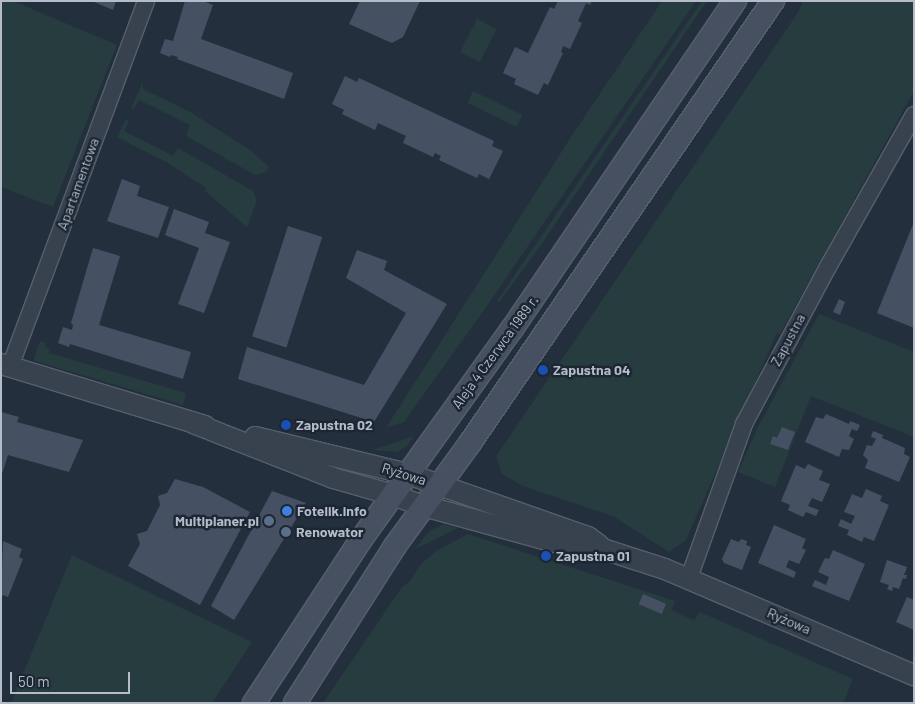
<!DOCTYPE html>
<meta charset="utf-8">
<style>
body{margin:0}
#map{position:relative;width:915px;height:704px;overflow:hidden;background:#242f3e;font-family:Barlow,sans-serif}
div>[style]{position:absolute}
.green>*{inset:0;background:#263c3f;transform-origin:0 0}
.building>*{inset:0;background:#455162;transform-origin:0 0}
.roads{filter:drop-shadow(1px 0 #565f6c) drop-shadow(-1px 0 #565f6c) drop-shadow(0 1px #565f6c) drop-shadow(0 -1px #565f6c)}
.minor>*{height:16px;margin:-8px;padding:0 8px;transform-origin:8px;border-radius:8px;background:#38414e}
.tertiary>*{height:20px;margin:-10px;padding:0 10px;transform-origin:10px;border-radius:10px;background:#38414e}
.secondary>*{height:22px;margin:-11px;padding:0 11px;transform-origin:11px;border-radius:11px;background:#465061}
.dots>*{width:14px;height:14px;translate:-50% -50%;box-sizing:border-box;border:2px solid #1d2633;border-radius:50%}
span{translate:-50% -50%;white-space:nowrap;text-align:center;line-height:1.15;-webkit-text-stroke:5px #1d2633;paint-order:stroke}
.street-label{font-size:14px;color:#b4bcc9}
.poi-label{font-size:14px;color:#b4bcc9;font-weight:700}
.left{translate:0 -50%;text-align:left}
.right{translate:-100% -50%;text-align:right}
.frame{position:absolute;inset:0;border:2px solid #b4bcc9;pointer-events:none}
.scale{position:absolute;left:10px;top:672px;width:120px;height:22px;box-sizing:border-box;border:2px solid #b4bcc9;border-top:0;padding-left:6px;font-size:15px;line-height:18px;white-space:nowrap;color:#b4bcc9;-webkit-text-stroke:4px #1d2633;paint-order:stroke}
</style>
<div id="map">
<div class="green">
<div style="clip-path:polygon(1px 1px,13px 1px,117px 45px,53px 207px,1px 187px)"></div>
<div style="clip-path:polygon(662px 1px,696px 1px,480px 316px,404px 422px,386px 428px,569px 140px)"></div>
<div style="clip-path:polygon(702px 1px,707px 1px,534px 255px,499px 302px,497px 301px)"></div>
<div style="clip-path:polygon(803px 1px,914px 1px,914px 91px,780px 334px,777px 333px,686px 540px,669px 552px,613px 516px,523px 486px,502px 474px,496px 456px,797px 14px)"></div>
<div style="left:477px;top:19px;width:22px;height:37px;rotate:27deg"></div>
<div style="clip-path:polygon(143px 82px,143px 89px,192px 113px,250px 150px,269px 167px,267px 171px,258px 175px,253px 174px,186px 136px,190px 125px,139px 100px,134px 109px,131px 108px)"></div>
<div style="left:473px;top:91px;width:55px;height:13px;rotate:26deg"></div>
<div style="clip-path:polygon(126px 119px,129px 121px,124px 131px,173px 156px,178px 148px,253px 191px,257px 200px,247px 227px,205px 191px,206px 188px,168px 163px,117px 137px)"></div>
<div style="clip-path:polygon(819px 314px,914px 352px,914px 437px,811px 396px,775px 487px,738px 472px,758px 427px)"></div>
<div style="clip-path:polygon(40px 341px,46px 343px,45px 347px,50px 349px,49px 353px,186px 393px,183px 405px,35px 361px,34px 358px)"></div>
<div style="clip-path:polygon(414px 436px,407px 446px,397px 452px,373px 450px)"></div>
<div style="clip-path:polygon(444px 524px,458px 528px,415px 549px,429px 531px)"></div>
<div style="clip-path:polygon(468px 534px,675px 601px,671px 610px,682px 615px,694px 620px,700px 612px,853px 679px,843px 703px,323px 703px,402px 587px,410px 581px,421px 564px,436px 551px)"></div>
<div style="clip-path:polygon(72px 555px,252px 642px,212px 703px,11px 703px)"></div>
</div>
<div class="building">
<div style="clip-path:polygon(92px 1px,116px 1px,113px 10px)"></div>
<div style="clip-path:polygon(185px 1px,203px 1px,213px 5px,201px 39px,293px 73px,284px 99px,177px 59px,178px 57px,171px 55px,170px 57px,160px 53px,165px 39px,173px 41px)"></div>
<div style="clip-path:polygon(360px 1px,420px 1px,403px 37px,392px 43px,349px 24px)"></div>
<div style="clip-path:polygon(558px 1px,592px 1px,590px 5px,586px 3px,578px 21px,582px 23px,570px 49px,563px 46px,561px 52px,563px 53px,548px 85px,544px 83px,538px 95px,514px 84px,516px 79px,503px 73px,515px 47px,528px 53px,550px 7px,554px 9px)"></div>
<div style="clip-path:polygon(345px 76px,357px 82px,359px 78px,494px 141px,492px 146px,503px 151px,489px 179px,479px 174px,477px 178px,439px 160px,441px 156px,435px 153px,433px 157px,403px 143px,406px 136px,378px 123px,375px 130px,342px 114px,344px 110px,332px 104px)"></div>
<div style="clip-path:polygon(122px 179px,140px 186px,137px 196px,169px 207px,158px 238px,107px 221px)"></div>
<div style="clip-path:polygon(174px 209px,209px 222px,205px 233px,230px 242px,204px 313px,178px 304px,199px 248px,165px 235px)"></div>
<div style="clip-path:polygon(914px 222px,914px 328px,877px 313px)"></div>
<div style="left:288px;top:226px;width:36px;height:116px;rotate:18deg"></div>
<div style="clip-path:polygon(93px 248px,120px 256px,99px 325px,191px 352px,183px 379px,70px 344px,69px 347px,58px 343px,63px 327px,72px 330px,73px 325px,71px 323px)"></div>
<div style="clip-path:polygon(357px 250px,387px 261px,384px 270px,447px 304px,374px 422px,238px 379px,247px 347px,364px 385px,406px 313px,346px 278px)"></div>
<div style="clip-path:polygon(839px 299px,845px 302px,840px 315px,833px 312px)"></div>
<div style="clip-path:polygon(1px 412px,19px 417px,17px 422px,83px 440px,69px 472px,8px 455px,1px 477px)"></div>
<div style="clip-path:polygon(826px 414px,849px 424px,850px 421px,860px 425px,857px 431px,852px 429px,849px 436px,854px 439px,849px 450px,842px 449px,839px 457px,805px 442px,816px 417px,823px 419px)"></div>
<div style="clip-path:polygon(782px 427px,795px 432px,788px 450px,770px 444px,773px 436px,777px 438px)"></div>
<div style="clip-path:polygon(873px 431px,883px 435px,882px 438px,905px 448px,904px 454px,910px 457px,899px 482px,865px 468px,868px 460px,863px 455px,867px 445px,872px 446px,876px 439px,871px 437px)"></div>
<div style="clip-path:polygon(808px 464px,823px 471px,819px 480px,830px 484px,822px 502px,812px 498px,808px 506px,819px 510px,816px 516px,806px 512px,803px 517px,788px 510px,790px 505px,781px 501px,796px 465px,805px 469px)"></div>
<div style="clip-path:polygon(175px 479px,203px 487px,250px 512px,200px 605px,128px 566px,140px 544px,137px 534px,147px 531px,160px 505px,158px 496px,167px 493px)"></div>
<div style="clip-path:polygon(866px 489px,882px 496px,880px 501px,889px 505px,874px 541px,864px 537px,862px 542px,847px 535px,849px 530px,838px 526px,841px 519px,851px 524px,855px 516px,844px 512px,852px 494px,862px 498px)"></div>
<div style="clip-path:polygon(272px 491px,306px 503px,234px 620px,211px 606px)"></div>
<div style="clip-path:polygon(774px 525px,806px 539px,802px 548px,806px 550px,799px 564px,789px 560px,786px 567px,796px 572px,794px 578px,758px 563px)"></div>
<div style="clip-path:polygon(731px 539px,739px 542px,741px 539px,747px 541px,746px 545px,751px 547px,742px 570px,724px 563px,722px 559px)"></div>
<div style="clip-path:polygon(3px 541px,22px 549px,19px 557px,23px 559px,8px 597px,3px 595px,1px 600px)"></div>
<div style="clip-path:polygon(833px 550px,865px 564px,849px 601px,812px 586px,815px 580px,826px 585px,829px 577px,818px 572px,825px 558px,829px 559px)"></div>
<div style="clip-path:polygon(887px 560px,907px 567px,904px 575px,907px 575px,906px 579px,903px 578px,899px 589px,893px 587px,892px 591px,887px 589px,889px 585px,880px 582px)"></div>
<div style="left:643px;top:594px;width:25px;height:11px;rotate:23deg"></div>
<div style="clip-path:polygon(907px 597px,914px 600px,914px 630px,896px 622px)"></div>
</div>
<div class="roads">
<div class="minor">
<div style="left:10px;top:367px;width:390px;rotate:-69.6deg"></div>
<div style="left:689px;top:578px;width:164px;rotate:-70.3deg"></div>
<div style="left:744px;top:424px;width:180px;rotate:-61.9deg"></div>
<div style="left:829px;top:265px;width:172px;rotate:-60.5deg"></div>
</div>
<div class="tertiary">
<div style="left:1px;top:364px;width:213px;rotate:16.9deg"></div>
<div style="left:193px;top:423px;width:150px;rotate:21.4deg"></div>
<div style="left:333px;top:478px;width:62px;rotate:15.8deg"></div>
<div style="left:393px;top:495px;width:33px;rotate:20deg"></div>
<div style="left:424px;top:506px;width:132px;rotate:15.4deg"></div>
<div style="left:551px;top:541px;width:34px;rotate:14deg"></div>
<div style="left:584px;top:549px;width:22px;rotate:3deg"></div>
<div style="left:606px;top:550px;width:62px;rotate:17.9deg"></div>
<div style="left:665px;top:569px;width:271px;rotate:23.1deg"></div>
<div style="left:255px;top:437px;width:157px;rotate:13.6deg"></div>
<div style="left:408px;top:474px;width:191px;rotate:19.3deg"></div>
<div style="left:588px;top:537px;width:14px;rotate:36deg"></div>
</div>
<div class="secondary">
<div style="left:254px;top:703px;width:194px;rotate:-56.8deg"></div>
<div style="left:360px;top:541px;width:261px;rotate:-54.4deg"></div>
<div style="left:512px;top:329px;width:397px;rotate:-55.8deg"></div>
<div style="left:295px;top:703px;width:186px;rotate:-57.5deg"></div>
<div style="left:395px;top:546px;width:127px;rotate:-53.9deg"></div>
<div style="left:470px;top:443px;width:536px;rotate:-55.57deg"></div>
</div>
</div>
<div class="dots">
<div style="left:543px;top:370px;background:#1a4fb4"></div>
<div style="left:286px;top:425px;background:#1a4fb4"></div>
<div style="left:287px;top:511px;background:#3f7fe0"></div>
<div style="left:269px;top:521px;background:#5c6f8a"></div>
<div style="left:286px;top:532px;background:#5c6f8a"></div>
<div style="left:546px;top:556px;background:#1a4fb4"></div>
</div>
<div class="street-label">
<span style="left:78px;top:184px;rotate:-70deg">Apartamentowa</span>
<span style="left:788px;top:340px;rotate:-62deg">Zapustna</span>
<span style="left:495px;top:352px;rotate:-54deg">Aleja 4 Czerwca 1989 r.</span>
<span style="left:404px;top:474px;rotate:17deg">Ryżowa</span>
<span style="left:789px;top:621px;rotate:23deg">Ryżowa</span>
</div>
<div class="poi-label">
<span class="left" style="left:553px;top:370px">Zapustna 04</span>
<span class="left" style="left:296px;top:425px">Zapustna 02</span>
<span class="left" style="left:297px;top:511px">Fotelik.info</span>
<span class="right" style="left:259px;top:521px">Multiplaner.pl</span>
<span class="left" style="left:296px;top:532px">Renowator</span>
<span class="left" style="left:556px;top:556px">Zapustna 01</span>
</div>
<div class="frame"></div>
<div class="scale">50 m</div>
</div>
